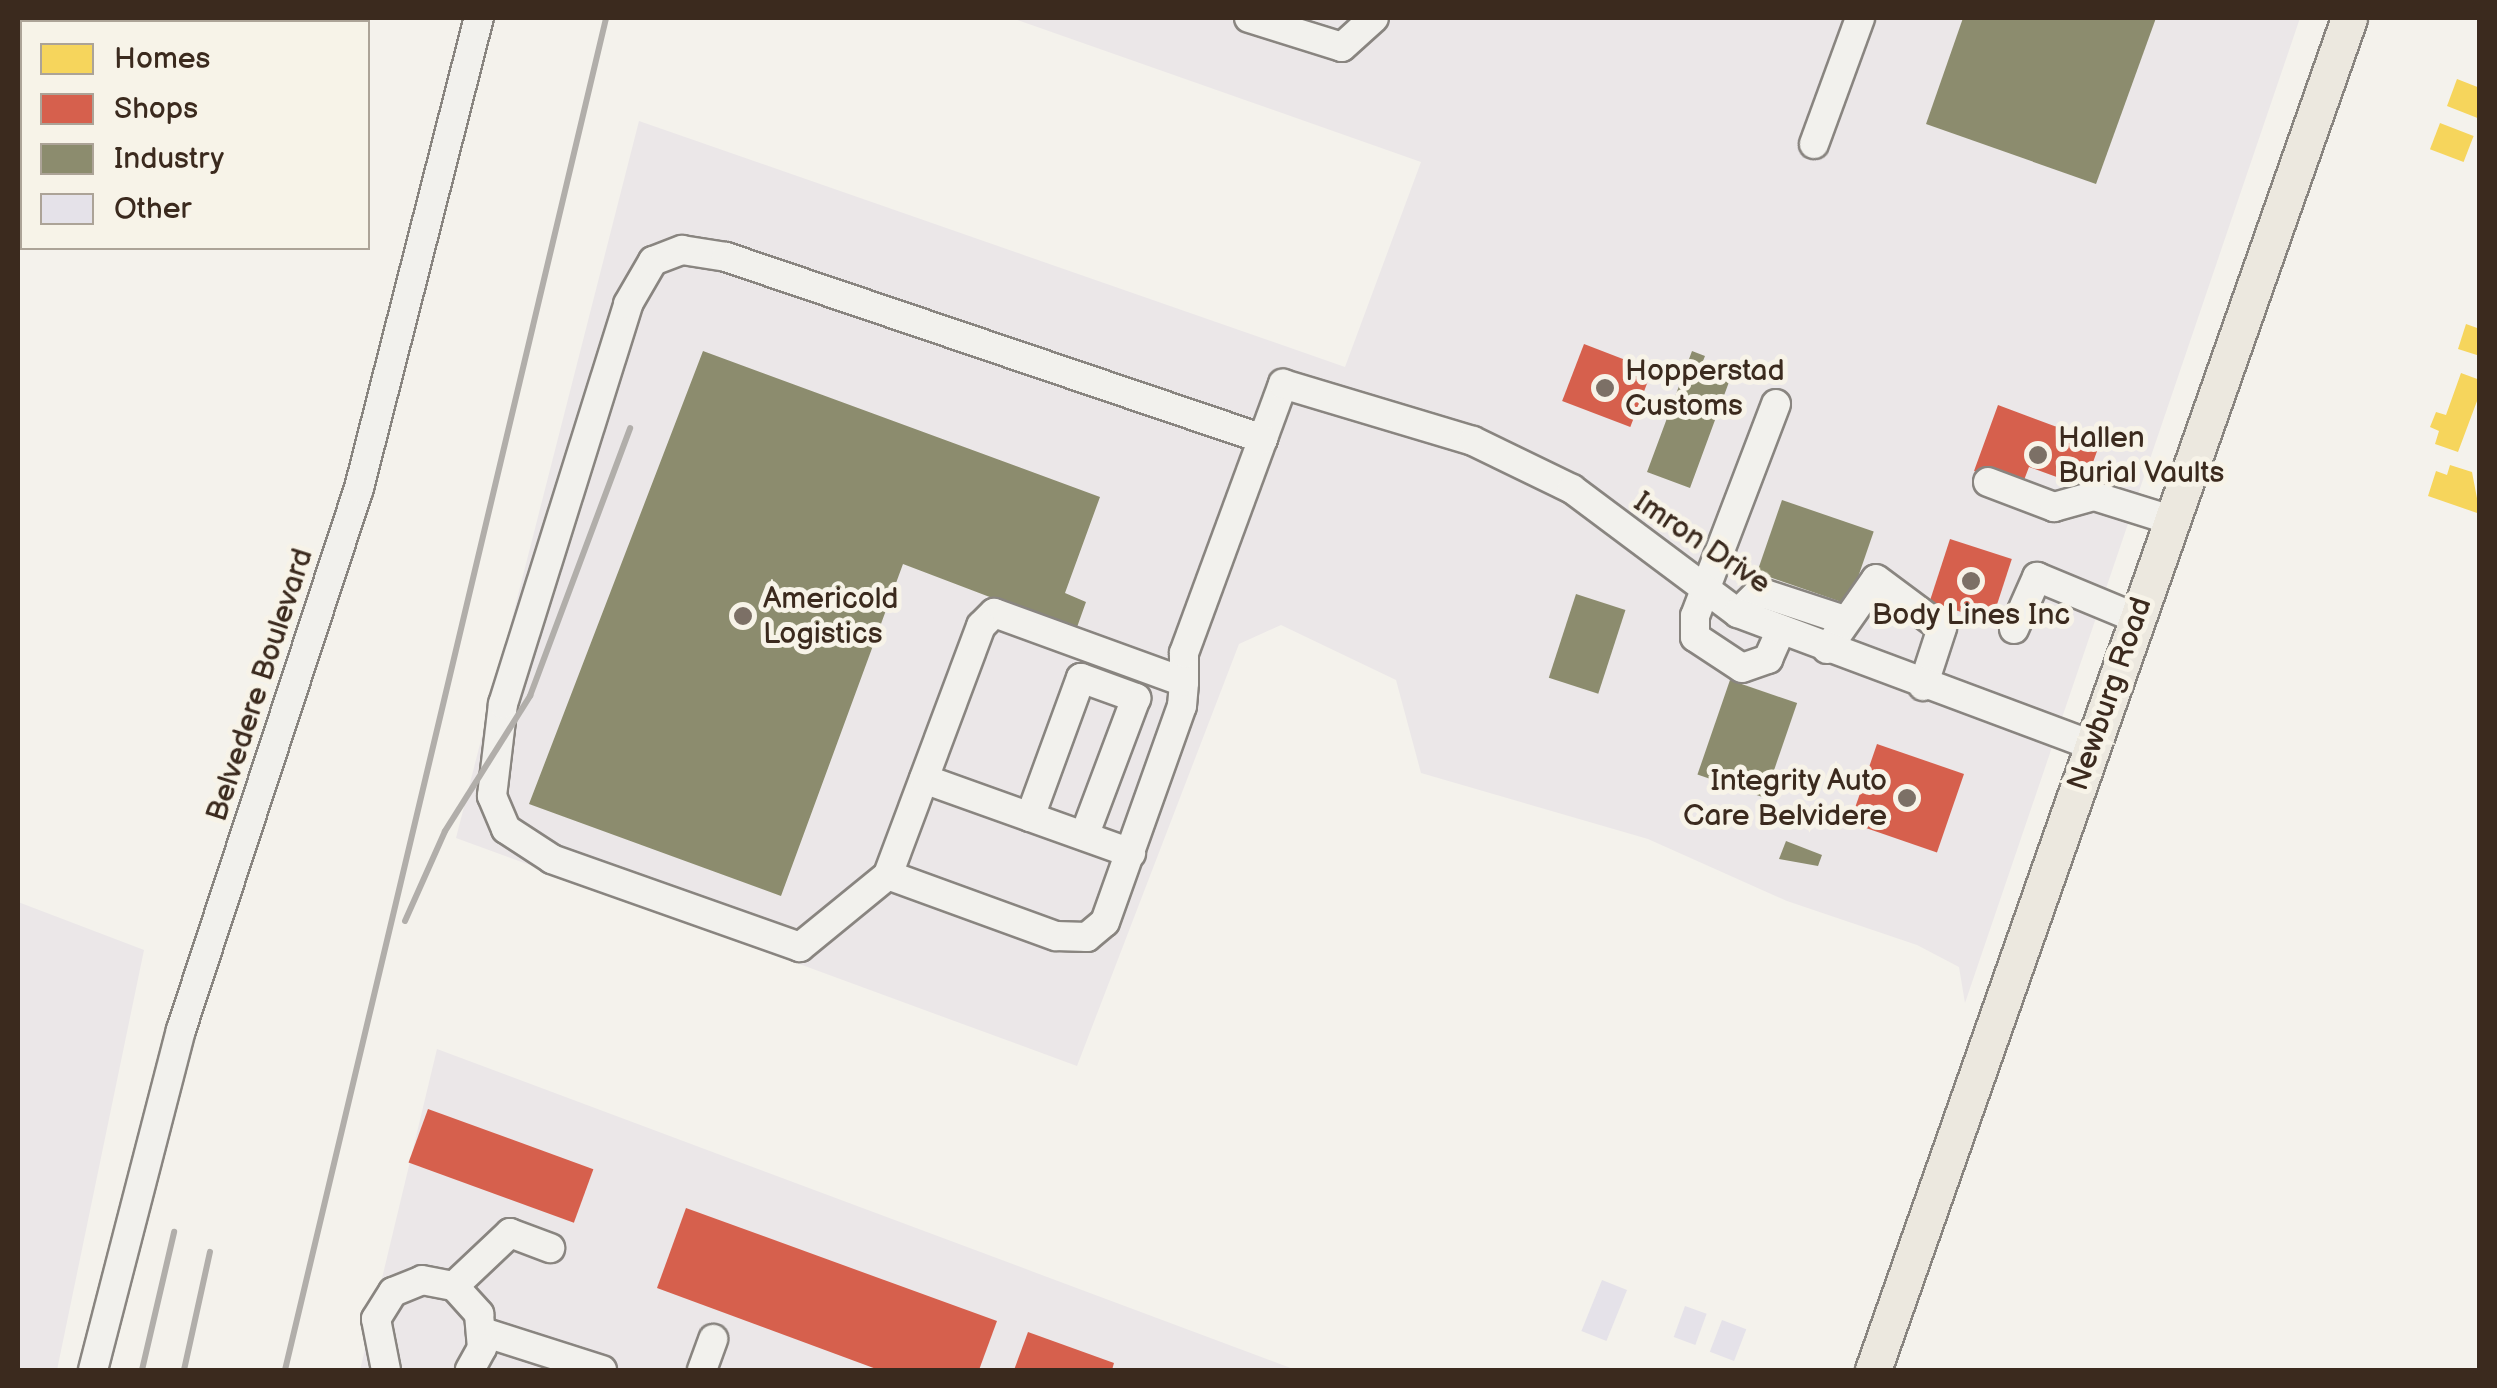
<!DOCTYPE html>
<style>
body{margin:0}
#map{position:relative;width:2497px;height:1388px;overflow:hidden;background:#f4f2ec;font-family:"Balsamiq Sans",sans-serif}
div>[style]{position:absolute}
.built>*{inset:0;background:#ebe7e8}
.homes>*{inset:0;background:#f6d55c;transform-origin:0 0}
.shops>*{inset:0;background:#d6604d;transform-origin:0 0}
.industry>*{inset:0;background:#8c8c6e;transform-origin:0 0}
.building>*{inset:0;background:#e5e2e9;transform-origin:0 0}
.roads{filter:drop-shadow(2px 0 #898580) drop-shadow(-2px 0 #898580) drop-shadow(0 2px #898580) drop-shadow(0 -2px #898580)}
.minor>*{height:28px;margin:-14px;padding:0 14px;transform-origin:14px;border-radius:14px;background:#f2f1ed}
.major>*{height:35px;margin:-17.5px;padding:0 17.5px;transform-origin:17.5px;border-radius:17.5px;background:#ece8df}
.rail>*{height:6px;margin:-3px;padding:0 3px;transform-origin:3px;border-radius:3px;background:#b1aeaa}
.dots>*{width:28px;height:28px;translate:-50% -50%;box-sizing:border-box;border:5px solid #f7f3e8;border-radius:50%}
span{translate:-50% -50%;white-space:nowrap;text-align:center;line-height:1.15;-webkit-text-stroke:10px #f7f3e8;paint-order:stroke}
.poi-label{font-size:30px;color:#3b2a1e}
.left{translate:0 -50%;text-align:left}
.right{translate:-100% -50%;text-align:right}
.street-label{font-size:30px;color:#3b2a1e}
.frame{position:absolute;inset:0;border:20px solid #3b2a1e;pointer-events:none}
.legend{position:absolute;left:20px;top:20px;width:350px;height:230px;box-sizing:border-box;background:#f7f3e8;border:2px solid #aca397;margin:0;padding:12px 18px;list-style:none;font-size:30px;color:#3b2a1e}
.legend li{display:flex;align-items:center;gap:20px;height:50px}
.legend b{width:50px;border:2px solid #aca397}
</style>
<div id="map">
<div class="built">
<div style="clip-path:polygon(1012px 18px,2300px 18px,1965px 1003px,1959px 967px,1917px 945px,1787px 901px,1648px 839px,1421px 773px,1396px 680px,1281px 625px,1239px 644px,1077px 1066px,456px 838px,639px 121px,1345px 367px,1421px 162px)"></div>
<div style="clip-path:polygon(18px 902px,144px 950px,57px 1370px,18px 1370px)"></div>
<div style="clip-path:polygon(437px 1049px,1296px 1370px,360px 1370px)"></div>
</div>
<div class="homes">
<div style="clip-path:polygon(2457px 79px,2480px 88px,2480px 119px,2447px 106px)"></div>
<div style="left:2440px;top:123px;width:36px;height:28px;rotate:21deg"></div>
<div style="clip-path:polygon(2466px 324px,2480px 329px,2480px 356px,2458px 349px)"></div>
<div style="clip-path:polygon(2461px 373px,2480px 380px,2480px 393px,2458px 452px,2435px 444px,2439px 431px,2430px 427px,2436px 412px,2446px 415px)"></div>
<div style="clip-path:polygon(2450px 465px,2472px 472px,2480px 514px,2428px 496px,2436px 471px,2447px 475px)"></div>
</div>
<div class="shops">
<div style="left:1584px;top:344px;width:73px;height:61px;rotate:21deg"></div>
<div style="clip-path:polygon(1998px 405px,2100px 443px,2084px 487px,2029px 467px,2021px 488px,1974px 471px)"></div>
<div style="left:1950px;top:539px;width:65px;height:66px;rotate:18deg"></div>
<div style="left:1877px;top:744px;width:92px;height:83px;rotate:19deg"></div>
<div style="left:428px;top:1109px;width:176px;height:57px;rotate:20deg"></div>
<div style="clip-path:polygon(686px 1208px,997px 1321px,979px 1370px,879px 1370px,657px 1288px)"></div>
<div style="clip-path:polygon(1028px 1332px,1114px 1363px,1112px 1370px,1014px 1370px)"></div>
</div>
<div class="industry">
<div style="clip-path:polygon(1963px 18px,2156px 18px,2096px 184px,1926px 124px)"></div>
<div style="clip-path:polygon(703px 351px,1100px 497px,1065px 593px,1086px 602px,1076px 630px,903px 564px,781px 896px,529px 804px)"></div>
<div style="clip-path:polygon(1692px 351px,1705px 356px,1699px 371px,1729px 382px,1690px 488px,1647px 472px)"></div>
<div style="left:1782px;top:500px;width:97px;height:77px;rotate:19deg"></div>
<div style="left:1576px;top:594px;width:52px;height:88px;rotate:18deg"></div>
<div style="left:1730px;top:680px;width:71px;height:100px;rotate:19deg"></div>
<div style="clip-path:polygon(1786px 841px,1822px 855px,1818px 866px,1779px 859px)"></div>
</div>
<div class="building">
<div style="left:1602px;top:1280px;width:27px;height:55px;rotate:22deg"></div>
<div style="left:1685px;top:1306px;width:23px;height:33px;rotate:20deg"></div>
<div style="left:1722px;top:1320px;width:26px;height:34px;rotate:21deg"></div>
</div>
<div class="roads">
<div class="minor">
<div style="left:1249px;top:18px;width:97px;rotate:17.3deg"></div>
<div style="left:1342px;top:47px;width:43px;rotate:-42.2deg"></div>
<div style="left:1814px;top:144px;width:134px;rotate:-69.9deg"></div>
<div style="left:1776px;top:404px;width:227px;rotate:110.9deg"></div>
<div style="left:1695px;top:616px;width:21px;rotate:90deg"></div>
<div style="left:1695px;top:637px;width:56px;rotate:33.4deg"></div>
<div style="left:1742px;top:668px;width:28px;rotate:-19deg"></div>
<div style="left:1768px;top:659px;width:32px;rotate:-66deg"></div>
<div style="left:1988px;top:482px;width:71px;rotate:20.7deg"></div>
<div style="left:2054px;top:507px;width:41px;rotate:-15.4deg"></div>
<div style="left:2094px;top:496px;width:81px;rotate:17.3deg"></div>
<div style="left:1738px;top:613px;width:30px;rotate:-45deg"></div>
<div style="left:1759px;top:592px;width:86px;rotate:18.2deg"></div>
<div style="left:2014px;top:629px;width:57px;rotate:-66.1deg"></div>
<div style="left:2037px;top:577px;width:107px;rotate:22.5deg"></div>
<div style="left:1827px;top:649px;width:85px;rotate:-55deg"></div>
<div style="left:1876px;top:579px;width:82px;rotate:36.6deg"></div>
<div style="left:1942px;top:628px;width:61px;rotate:108.1deg"></div>
<div style="left:1184px;top:682px;width:202px;rotate:-160deg"></div>
<div style="left:994px;top:613px;width:18px;rotate:135deg"></div>
<div style="left:981px;top:626px;width:266px;rotate:110.5deg"></div>
<div style="left:888px;top:875px;width:179px;rotate:20deg"></div>
<div style="left:1056px;top:936px;width:31px;rotate:2deg"></div>
<div style="left:1087px;top:937px;width:23px;rotate:-40deg"></div>
<div style="left:1105px;top:922px;width:229px;rotate:-70.4deg"></div>
<div style="left:1182px;top:706px;width:24px;rotate:-85deg"></div>
<div style="left:1184px;top:682px;width:29px;rotate:-90deg"></div>
<div style="left:1184px;top:653px;width:287px;rotate:-69.8deg"></div>
<div style="left:1283px;top:384px;width:198px;rotate:16.7deg"></div>
<div style="left:1473px;top:441px;width:110px;rotate:25.9deg"></div>
<div style="left:1572px;top:489px;width:207px;rotate:36.8deg"></div>
<div style="left:1738px;top:613px;width:377px;rotate:20.5deg"></div>
<div style="left:924px;top:779px;width:220px;rotate:19.7deg"></div>
<div style="left:1030px;top:817px;width:148px;rotate:-69.9deg"></div>
<div style="left:1081px;top:678px;width:59px;rotate:20deg"></div>
<div style="left:1136px;top:698px;width:147px;rotate:110.6deg"></div>
<div style="left:888px;top:875px;width:114px;rotate:140.7deg"></div>
<div style="left:800px;top:947px;width:263px;rotate:-160.5deg"></div>
<div style="left:552px;top:859px;width:55px;rotate:-146.9deg"></div>
<div style="left:506px;top:829px;width:36px;rotate:-113deg"></div>
<div style="left:492px;top:796px;width:93px;rotate:-83.2deg"></div>
<div style="left:503px;top:704px;width:419px;rotate:-72.6deg"></div>
<div style="left:628px;top:304px;width:50px;rotate:-59.8deg"></div>
<div style="left:653px;top:261px;width:31px;rotate:-21deg"></div>
<div style="left:682px;top:250px;width:45px;rotate:9deg"></div>
<div style="left:726px;top:257px;width:567px;rotate:18.72deg"></div>
<div style="left:454px;top:1286px;width:77px;rotate:-43.4deg"></div>
<div style="left:510px;top:1233px;width:43px;rotate:20.6deg"></div>
<div style="left:483px;top:1332px;width:125px;rotate:17.7deg"></div>
<div style="left:93px;top:1370px;width:351px;rotate:-75.5deg"></div>
<div style="left:181px;top:1030px;width:570px;rotate:-71.82deg"></div>
<div style="left:359px;top:488px;width:485px;rotate:-75.7deg"></div>
<div style="left:386px;top:1370px;width:52px;rotate:-101.1deg"></div>
<div style="left:376px;top:1319px;width:32px;rotate:-58deg"></div>
<div style="left:393px;top:1292px;width:31px;rotate:-22deg"></div>
<div style="left:422px;top:1280px;width:33px;rotate:11deg"></div>
<div style="left:454px;top:1286px;width:38px;rotate:48deg"></div>
<div style="left:479px;top:1314px;width:34px;rotate:85deg"></div>
<div style="left:482px;top:1348px;width:25px;rotate:119deg"></div>
<div style="left:702px;top:1370px;width:33px;rotate:-70deg"></div>
</div>
<div class="major">
<div style="left:1873px;top:1370px;width:1433px;rotate:-70.6deg"></div>
</div>
</div>
<div class="rail">
<div style="left:405px;top:921px;width:98px;rotate:-66deg"></div>
<div style="left:445px;top:831px;width:160px;rotate:-57.8deg"></div>
<div style="left:530px;top:696px;width:286px;rotate:-69.5deg"></div>
<div style="left:142px;top:1370px;width:142px;rotate:-76.9deg"></div>
<div style="left:184px;top:1370px;width:121px;rotate:-77.6deg"></div>
<div style="left:285px;top:1370px;width:1390px;rotate:-76.64deg"></div>
</div>
<div class="dots">
<div style="left:1605px;top:388px;background:#7c7066"></div>
<div style="left:2038px;top:455px;background:#7c7066"></div>
<div style="left:1971px;top:581px;background:#7c7066"></div>
<div style="left:743px;top:616px;background:#7c7066"></div>
<div style="left:1907px;top:798px;background:#7c7066"></div>
</div>
<div class="poi-label">
<span class="left" style="left:1625px;top:388px">Hopperstad<br>Customs</span>
<span class="left" style="left:2058px;top:455px">Hallen<br>Burial Vaults</span>
<span class="left" style="left:763px;top:616px">Americold<br>Logistics</span>
<span style="left:1971px;top:615px">Body Lines Inc</span>
<span class="right" style="left:1887px;top:798px">Integrity Auto<br>Care Belvidere</span>
</div>
<div class="street-label">
<span style="left:1702px;top:543px;rotate:34deg">Imron Drive</span>
<span style="left:260px;top:685px;rotate:-72deg">Belvedere Boulevard</span>
<span style="left:2110px;top:694px;rotate:-71deg">Newburg Road</span>
</div>
<div class="frame"></div>
<ul class="legend">
<li><b style="height:28px;background:#f6d55c"></b>Homes</li>
<li><b style="height:28px;background:#d6604d"></b>Shops</li>
<li><b style="height:28px;background:#8c8c6e"></b>Industry</li>
<li><b style="height:28px;background:#e5e2e9"></b>Other</li>
</ul>
</div>
